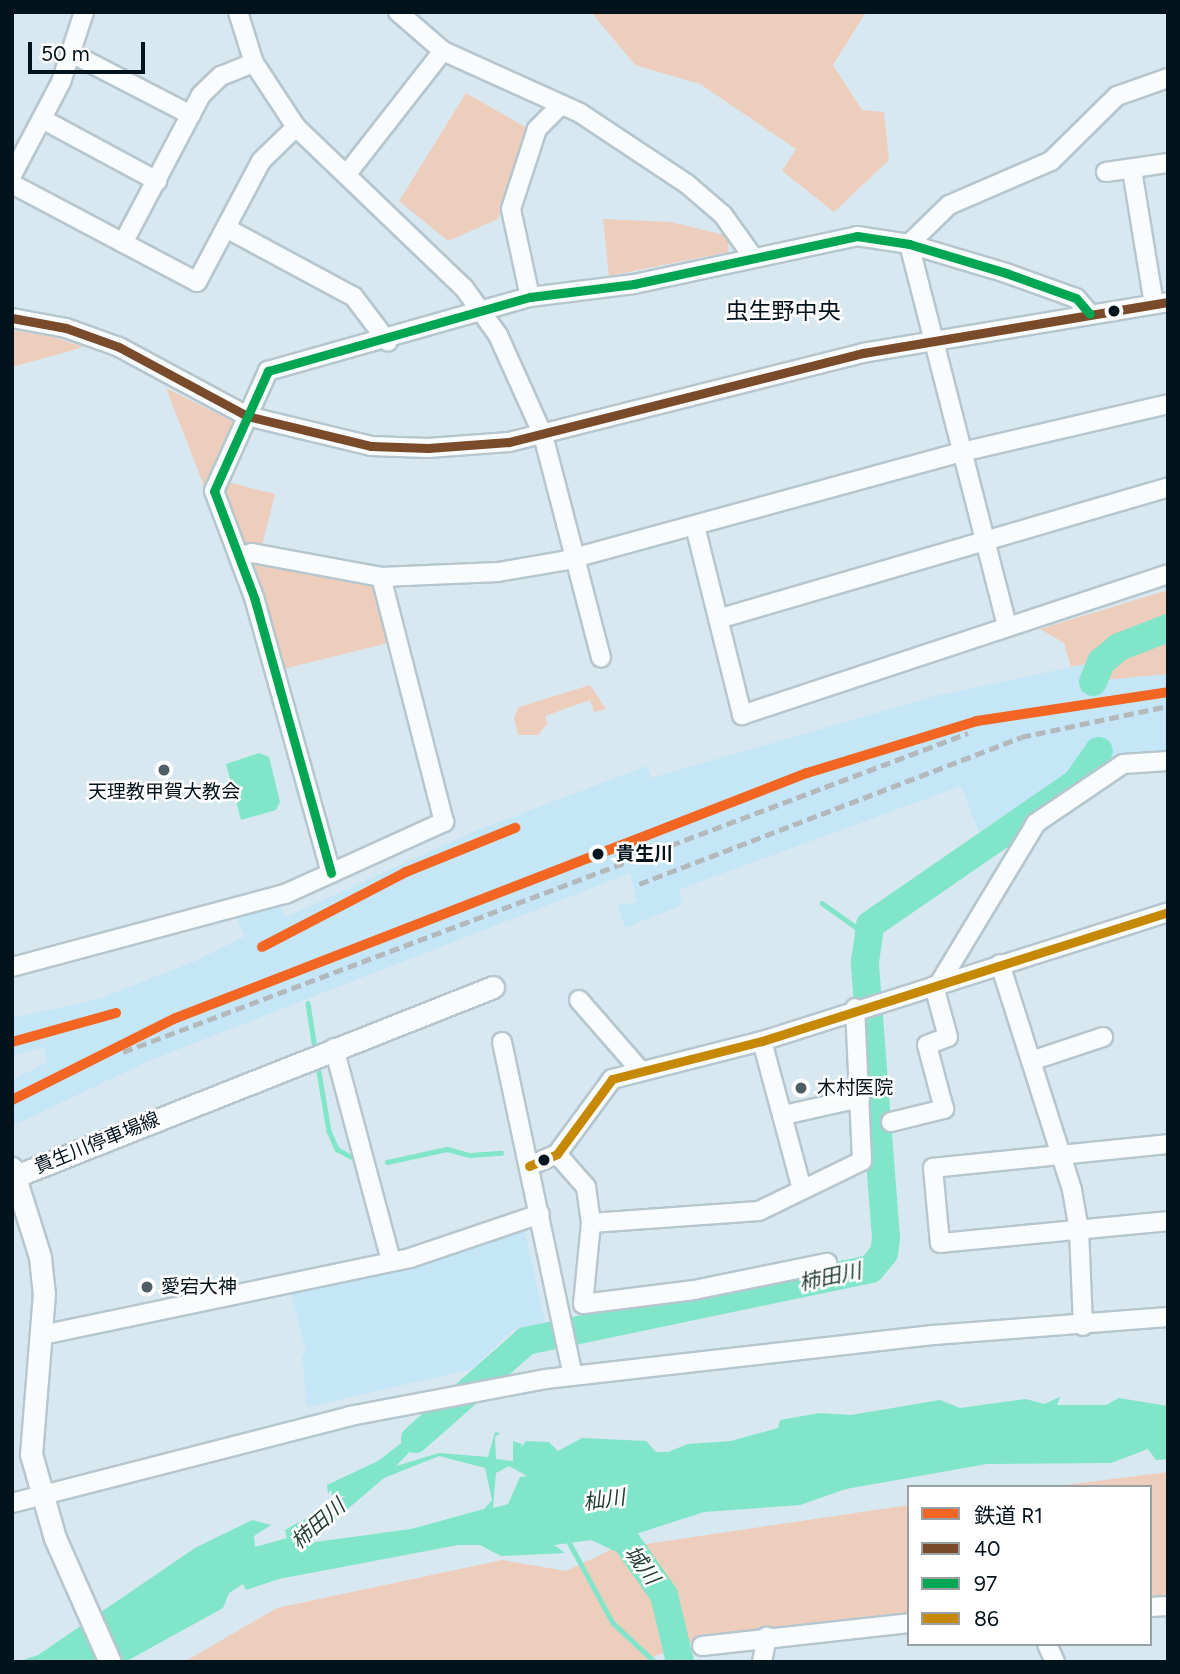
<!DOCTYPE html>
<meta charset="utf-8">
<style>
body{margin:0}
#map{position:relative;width:1180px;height:1674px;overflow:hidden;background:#d8e8f0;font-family:Figtree,"Noto Sans JP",sans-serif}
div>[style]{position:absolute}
.built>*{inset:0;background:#c5e6f7}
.green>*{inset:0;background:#edcebd}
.water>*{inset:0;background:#81e5ca}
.stream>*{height:4.5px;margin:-2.25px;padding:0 2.25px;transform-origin:2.25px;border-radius:2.25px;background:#81e5ca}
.river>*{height:28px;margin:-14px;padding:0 14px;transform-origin:14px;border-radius:14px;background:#81e5ca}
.roads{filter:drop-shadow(2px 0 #b5c6ce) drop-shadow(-2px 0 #b5c6ce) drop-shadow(0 2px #b5c6ce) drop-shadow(0 -2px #b5c6ce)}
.minor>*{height:18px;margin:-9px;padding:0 9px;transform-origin:9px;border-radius:9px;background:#f9fcfd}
.major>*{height:21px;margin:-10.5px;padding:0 10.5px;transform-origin:10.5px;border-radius:10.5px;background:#f9fcfd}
.rail>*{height:4.5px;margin-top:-2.25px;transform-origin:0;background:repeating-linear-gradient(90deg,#b3b8ba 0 10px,transparent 0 15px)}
.bus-1>*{height:9px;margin:-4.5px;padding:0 4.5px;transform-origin:4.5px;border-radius:4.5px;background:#7a4b2a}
.bus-2>*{height:9px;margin:-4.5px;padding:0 4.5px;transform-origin:4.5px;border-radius:4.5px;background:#00a651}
.bus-3>*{height:9px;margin:-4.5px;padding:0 4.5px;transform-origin:4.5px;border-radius:4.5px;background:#c68906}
.rail-1>*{height:10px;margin:-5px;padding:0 5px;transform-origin:5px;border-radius:5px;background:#f26522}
.dots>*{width:19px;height:19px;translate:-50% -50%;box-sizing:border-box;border:4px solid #fff;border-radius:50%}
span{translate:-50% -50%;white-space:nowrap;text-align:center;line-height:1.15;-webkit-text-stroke:5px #fff;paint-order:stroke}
.poi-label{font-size:19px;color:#02131c}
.left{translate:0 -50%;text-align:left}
.stop-label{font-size:19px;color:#02131c;font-weight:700}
.street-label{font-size:19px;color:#02131c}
.water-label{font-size:21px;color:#233f35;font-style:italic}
.quarter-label{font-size:23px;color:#02131c}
.frame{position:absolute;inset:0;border:14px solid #02131c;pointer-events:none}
.legend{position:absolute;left:907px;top:1485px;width:245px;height:161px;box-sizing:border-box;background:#fff;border:2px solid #9aa1a4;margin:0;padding:9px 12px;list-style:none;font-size:21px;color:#02131c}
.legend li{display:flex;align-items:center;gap:14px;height:35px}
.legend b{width:35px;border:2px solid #9aa1a4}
.scale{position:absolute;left:28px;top:42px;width:117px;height:32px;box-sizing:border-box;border:4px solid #02131c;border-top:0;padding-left:9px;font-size:21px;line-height:24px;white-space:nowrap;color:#02131c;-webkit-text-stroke:5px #fff;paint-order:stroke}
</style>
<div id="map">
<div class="built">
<div style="clip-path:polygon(1091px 663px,1104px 680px,1168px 674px,1168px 756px,1097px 776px,1113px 749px,1093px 751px,1081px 768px,979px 832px,961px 786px,680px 889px,682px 905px,625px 928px,617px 905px,637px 902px,630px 873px,151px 1060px,12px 1126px,12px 1080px,47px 1062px,44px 1047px,12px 1056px,12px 1018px,99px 999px,195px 961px,245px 936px,234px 913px,278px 903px,286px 917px,475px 831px,647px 766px,651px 778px,935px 696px)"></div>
<div style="clip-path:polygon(524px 1228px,545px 1322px,513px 1330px,472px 1369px,307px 1407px,302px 1357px,306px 1351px,290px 1290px)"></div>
</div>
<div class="green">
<div style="clip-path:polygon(591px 12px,866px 12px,833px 65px,862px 110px,884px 112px,889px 160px,834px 212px,782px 171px,796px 149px,700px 84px,635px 65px)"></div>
<div style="clip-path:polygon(466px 93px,527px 128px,498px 219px,448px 241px,399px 201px)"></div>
<div style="clip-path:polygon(603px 219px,671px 222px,729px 236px,728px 252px,609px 276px)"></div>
<div style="clip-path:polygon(12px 330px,53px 337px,84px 347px,12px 367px)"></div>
<div style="clip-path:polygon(166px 388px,236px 423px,204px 486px)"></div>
<div style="clip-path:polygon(223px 481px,275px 494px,261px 549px,242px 541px,221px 492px)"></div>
<div style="clip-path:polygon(252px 558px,371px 584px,388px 643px,279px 670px,246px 564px)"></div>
<div style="clip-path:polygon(1168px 590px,1168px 674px,1104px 680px,1091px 663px,1071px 667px,1064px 643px,1040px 629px)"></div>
<div style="clip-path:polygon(590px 685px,606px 709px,594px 712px,590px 700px,545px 716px,547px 724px,538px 735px,518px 735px,514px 717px,519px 707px)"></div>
<div style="clip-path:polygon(1168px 1472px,1168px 1600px,1150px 1601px,1150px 1487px,1049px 1487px)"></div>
<div style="clip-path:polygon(909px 1505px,909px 1619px,699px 1639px,640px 1662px,184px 1662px,277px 1608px,502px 1560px,566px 1571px,613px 1549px)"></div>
</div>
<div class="water">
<div style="clip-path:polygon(259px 753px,269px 757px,280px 802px,276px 810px,241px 820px,226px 764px)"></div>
<div style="clip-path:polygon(evenodd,1060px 1397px,1057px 1405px,1106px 1405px,1119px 1398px,1168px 1406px,1168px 1459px,1156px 1460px,1148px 1449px,1111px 1463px,987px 1464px,846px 1489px,800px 1505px,704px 1512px,636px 1534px,554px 1545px,565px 1553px,501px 1556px,480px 1545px,458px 1545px,279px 1579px,246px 1590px,243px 1584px,229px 1593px,223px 1608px,125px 1662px,17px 1662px,38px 1655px,195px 1548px,252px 1520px,271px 1525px,254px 1536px,255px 1547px,287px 1538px,285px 1530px,346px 1496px,332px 1496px,331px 1489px,328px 1494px,327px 1485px,378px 1461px,438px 1415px,445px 1415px,396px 1466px,439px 1453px,488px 1457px,495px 1432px,500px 1433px,495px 1437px,496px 1459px,513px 1461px,513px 1441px,522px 1444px,520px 1449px,526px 1441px,549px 1442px,558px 1451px,582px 1438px,646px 1441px,656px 1452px,668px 1452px,688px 1444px,731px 1441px,778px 1428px,780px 1420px,820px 1413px,851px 1415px,940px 1400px,960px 1408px,1026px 1399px,1044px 1404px,1060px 1397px,439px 1456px,485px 1468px,492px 1500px,484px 1509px,411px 1529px,308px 1543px,384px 1478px,439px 1456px,1060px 1397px,509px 1466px,527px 1476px,520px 1477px,508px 1504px,493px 1508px,496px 1473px,509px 1466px)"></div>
</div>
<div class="stream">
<div style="left:822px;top:903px;width:55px;rotate:35.4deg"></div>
<div style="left:308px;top:1003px;width:47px;rotate:81.3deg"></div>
<div style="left:318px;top:1066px;width:66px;rotate:80.4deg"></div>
<div style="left:329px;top:1131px;width:20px;rotate:66deg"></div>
<div style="left:337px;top:1149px;width:21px;rotate:29deg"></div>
<div style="left:387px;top:1162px;width:61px;rotate:-12.2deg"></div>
<div style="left:447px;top:1149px;width:24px;rotate:15deg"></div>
<div style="left:470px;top:1155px;width:31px;rotate:-4deg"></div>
<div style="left:537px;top:1327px;width:11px;rotate:85deg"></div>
<div style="left:569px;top:1542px;width:92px;rotate:61.5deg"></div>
<div style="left:613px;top:1623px;width:57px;rotate:42.9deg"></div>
</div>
<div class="river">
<div style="left:1093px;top:682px;width:22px;rotate:-68deg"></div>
<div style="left:1101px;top:662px;width:23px;rotate:-40deg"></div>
<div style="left:1119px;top:647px;width:53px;rotate:-21.2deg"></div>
<div style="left:415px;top:1439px;width:148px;rotate:-41.4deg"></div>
<div style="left:526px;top:1341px;width:352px;rotate:-11.8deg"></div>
<div style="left:871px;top:1269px;width:21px;rotate:-51deg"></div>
<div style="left:884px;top:1253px;width:15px;rotate:-82deg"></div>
<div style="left:886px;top:1238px;width:277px;rotate:-94.4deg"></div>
<div style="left:865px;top:962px;width:37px;rotate:-82deg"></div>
<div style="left:870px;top:925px;width:252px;rotate:-34.6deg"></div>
<div style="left:1077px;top:782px;width:38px;rotate:-55deg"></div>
<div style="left:586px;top:1522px;width:44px;rotate:25.4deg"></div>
<div style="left:626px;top:1541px;width:66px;rotate:54.9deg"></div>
<div style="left:664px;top:1595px;width:69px;rotate:76.6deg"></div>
</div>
<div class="roads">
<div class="minor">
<div style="left:238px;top:12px;width:53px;rotate:72.6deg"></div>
<div style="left:254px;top:63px;width:77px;rotate:56.7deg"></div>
<div style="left:296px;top:127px;width:233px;rotate:43.8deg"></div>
<div style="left:464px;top:288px;width:58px;rotate:54.1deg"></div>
<div style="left:498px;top:335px;width:110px;rotate:65.8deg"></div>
<div style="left:543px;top:435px;width:230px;rotate:75.4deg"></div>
<div style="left:398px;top:12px;width:60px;rotate:40.9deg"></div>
<div style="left:443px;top:51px;width:150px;rotate:24.3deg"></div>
<div style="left:580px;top:113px;width:128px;rotate:33.6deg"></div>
<div style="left:687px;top:184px;width:48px;rotate:40.7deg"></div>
<div style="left:723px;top:215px;width:52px;rotate:54.5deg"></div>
<div style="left:71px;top:53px;width:135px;rotate:27.3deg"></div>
<div style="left:42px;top:119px;width:131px;rotate:28.3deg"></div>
<div style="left:1132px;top:170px;width:136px;rotate:80.7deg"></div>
<div style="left:1106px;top:172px;width:63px;rotate:-8.3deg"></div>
<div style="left:12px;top:175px;width:105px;rotate:-62.2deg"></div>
<div style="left:61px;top:82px;width:74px;rotate:-71.8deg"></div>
<div style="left:346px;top:175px;width:157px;rotate:-52deg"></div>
<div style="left:12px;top:184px;width:209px;rotate:27.9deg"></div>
<div style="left:197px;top:282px;width:137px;rotate:-62.1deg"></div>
<div style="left:261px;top:161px;width:49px;rotate:-44.2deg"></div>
<div style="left:226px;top:228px;width:145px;rotate:28.3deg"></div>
<div style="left:354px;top:297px;width:56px;rotate:52.9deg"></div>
<div style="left:123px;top:243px;width:167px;rotate:-62.2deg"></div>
<div style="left:201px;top:95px;width:28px;rotate:-44deg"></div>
<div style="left:221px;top:76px;width:35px;rotate:-22deg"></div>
<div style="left:909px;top:244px;width:393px;rotate:75.6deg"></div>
<div style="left:909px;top:244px;width:56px;rotate:-44.3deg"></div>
<div style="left:949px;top:205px;width:111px;rotate:-23.3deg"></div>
<div style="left:1051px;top:161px;width:93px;rotate:-44.6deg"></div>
<div style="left:1117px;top:96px;width:54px;rotate:-19.4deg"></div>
<div style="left:530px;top:297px;width:90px;rotate:-102.2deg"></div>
<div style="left:511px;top:209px;width:84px;rotate:-72deg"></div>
<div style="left:537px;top:129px;width:34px;rotate:-45deg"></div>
<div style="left:12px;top:318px;width:55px;rotate:10.5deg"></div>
<div style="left:66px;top:328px;width:56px;rotate:19.7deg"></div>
<div style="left:119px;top:347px;width:145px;rotate:28.3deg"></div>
<div style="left:247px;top:416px;width:128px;rotate:13.6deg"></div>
<div style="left:371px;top:446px;width:57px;rotate:2deg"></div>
<div style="left:428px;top:448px;width:81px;rotate:-4.2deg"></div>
<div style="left:509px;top:442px;width:365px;rotate:-14.1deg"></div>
<div style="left:863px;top:353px;width:309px;rotate:-9.5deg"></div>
<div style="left:695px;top:526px;width:195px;rotate:76deg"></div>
<div style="left:742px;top:715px;width:449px;rotate:-18.3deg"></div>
<div style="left:239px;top:557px;width:14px;rotate:-17deg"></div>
<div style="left:252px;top:553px;width:131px;rotate:10.5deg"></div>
<div style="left:381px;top:577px;width:117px;rotate:-2.4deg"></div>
<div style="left:498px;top:572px;width:66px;rotate:-9.6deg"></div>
<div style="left:563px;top:561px;width:414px;rotate:-15.3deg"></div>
<div style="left:962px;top:452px;width:212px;rotate:-13.1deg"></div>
<div style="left:718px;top:619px;width:469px;rotate:-16.3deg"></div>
<div style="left:331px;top:873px;width:283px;rotate:-105.6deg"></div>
<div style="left:255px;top:600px;width:116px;rotate:-110.6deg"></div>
<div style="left:214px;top:491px;width:132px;rotate:-65.8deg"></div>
<div style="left:268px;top:371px;width:272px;rotate:-15.8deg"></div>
<div style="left:530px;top:297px;width:105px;rotate:-7.1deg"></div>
<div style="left:634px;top:284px;width:228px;rotate:-12.1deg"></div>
<div style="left:857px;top:236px;width:53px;rotate:8.7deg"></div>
<div style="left:909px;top:244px;width:101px;rotate:16.6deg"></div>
<div style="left:1006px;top:273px;width:74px;rotate:19.7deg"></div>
<div style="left:1076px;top:298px;width:21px;rotate:49deg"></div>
<div style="left:1000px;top:964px;width:237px;rotate:72.3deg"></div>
<div style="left:1072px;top:1190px;width:41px;rotate:80.1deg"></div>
<div style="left:1079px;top:1230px;width:96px;rotate:87.6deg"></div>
<div style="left:12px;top:967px;width:283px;rotate:-15deg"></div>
<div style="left:285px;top:894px;width:175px;rotate:-24.4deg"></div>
<div style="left:444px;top:822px;width:253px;rotate:-104.4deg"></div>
<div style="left:939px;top:984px;width:188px;rotate:-58.9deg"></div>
<div style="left:1036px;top:823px;width:105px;rotate:-34.1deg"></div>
<div style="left:1123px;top:764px;width:45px;rotate:-3.8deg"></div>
<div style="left:579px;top:1000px;width:94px;rotate:48.9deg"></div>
<div style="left:762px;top:1041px;width:150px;rotate:74.9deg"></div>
<div style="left:502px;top:1042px;width:341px;rotate:78deg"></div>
<div style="left:334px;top:1048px;width:220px;rotate:75deg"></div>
<div style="left:1031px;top:1061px;width:76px;rotate:-18.4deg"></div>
<div style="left:784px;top:1115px;width:78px;rotate:-12.6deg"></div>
<div style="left:891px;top:1122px;width:55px;rotate:-13.8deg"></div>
<div style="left:944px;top:1109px;width:66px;rotate:-104.9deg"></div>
<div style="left:927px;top:1045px;width:22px;rotate:-21deg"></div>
<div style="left:948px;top:1037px;width:53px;rotate:-105.4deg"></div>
<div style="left:1168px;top:1144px;width:236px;rotate:174.2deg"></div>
<div style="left:933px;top:1168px;width:75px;rotate:84.7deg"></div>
<div style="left:940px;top:1243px;width:229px;rotate:-5.5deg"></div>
<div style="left:557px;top:1154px;width:44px;rotate:48.7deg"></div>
<div style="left:586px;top:1187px;width:36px;rotate:82deg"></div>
<div style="left:591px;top:1223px;width:81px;rotate:95.6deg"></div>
<div style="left:583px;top:1304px;width:112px;rotate:-7.2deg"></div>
<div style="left:694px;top:1290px;width:136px;rotate:-11.5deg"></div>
<div style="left:529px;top:1166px;width:30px;rotate:-23deg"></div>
<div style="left:557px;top:1154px;width:93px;rotate:-53.7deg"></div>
<div style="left:612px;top:1079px;width:155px;rotate:-14.2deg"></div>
<div style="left:762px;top:1041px;width:426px;rotate:-17.6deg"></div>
<div style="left:591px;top:1223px;width:168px;rotate:-4.1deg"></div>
<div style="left:759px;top:1211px;width:114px;rotate:-25.9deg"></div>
<div style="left:862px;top:1161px;width:153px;rotate:-92.6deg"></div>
<div style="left:42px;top:1335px;width:376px;rotate:-11.8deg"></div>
<div style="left:410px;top:1258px;width:137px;rotate:-18.7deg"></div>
<div style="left:12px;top:1503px;width:349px;rotate:-14.4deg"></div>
<div style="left:350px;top:1416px;width:199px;rotate:-10.7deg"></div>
<div style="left:546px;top:1379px;width:389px;rotate:-6.5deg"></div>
<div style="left:933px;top:1335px;width:236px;rotate:-4.4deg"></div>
<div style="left:1150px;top:1607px;width:18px;rotate:-3deg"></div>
<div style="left:1047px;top:1644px;width:20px;rotate:66deg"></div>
<div style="left:702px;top:1646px;width:208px;rotate:-6.3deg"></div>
<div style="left:762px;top:1662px;width:26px;rotate:-79deg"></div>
</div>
<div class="major">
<div style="left:12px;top:1168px;width:93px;rotate:72.5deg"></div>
<div style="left:40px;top:1257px;width:36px;rotate:84deg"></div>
<div style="left:44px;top:1293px;width:162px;rotate:94.6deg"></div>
<div style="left:31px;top:1454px;width:87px;rotate:74.1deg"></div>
<div style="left:55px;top:1538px;width:136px;rotate:66.1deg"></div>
<div style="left:16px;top:1176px;width:513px;rotate:-21.61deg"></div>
</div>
</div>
<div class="rail">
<div style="left:639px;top:884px;width:409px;rotate:-21deg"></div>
<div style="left:1021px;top:737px;width:150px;rotate:-11.9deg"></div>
<div style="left:123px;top:1052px;width:903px;rotate:-20.68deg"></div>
<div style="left:12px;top:1100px;width:183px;rotate:-26.6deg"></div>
<div style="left:176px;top:1018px;width:677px;rotate:-21.22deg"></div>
<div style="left:807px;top:773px;width:178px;rotate:-17deg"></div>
<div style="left:977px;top:721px;width:193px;rotate:-8.6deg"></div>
</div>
<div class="bus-1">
<div style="left:12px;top:318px;width:55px;rotate:10.5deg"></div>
<div style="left:66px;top:328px;width:56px;rotate:19.7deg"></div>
<div style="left:119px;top:347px;width:145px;rotate:28.3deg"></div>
<div style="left:247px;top:416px;width:128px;rotate:13.6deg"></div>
<div style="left:371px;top:446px;width:57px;rotate:2deg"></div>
<div style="left:428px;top:448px;width:81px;rotate:-4.2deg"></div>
<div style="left:509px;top:442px;width:365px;rotate:-14.1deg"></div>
<div style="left:863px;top:353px;width:309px;rotate:-9.5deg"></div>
</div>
<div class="bus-2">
<div style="left:331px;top:873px;width:283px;rotate:-105.6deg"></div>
<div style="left:255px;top:600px;width:116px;rotate:-110.6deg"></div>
<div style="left:214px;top:491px;width:132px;rotate:-65.8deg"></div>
<div style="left:268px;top:371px;width:272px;rotate:-15.8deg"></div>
<div style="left:530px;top:297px;width:105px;rotate:-7.1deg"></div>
<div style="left:634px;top:284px;width:228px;rotate:-12.1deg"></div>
<div style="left:857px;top:236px;width:53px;rotate:8.7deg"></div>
<div style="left:909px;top:244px;width:101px;rotate:16.6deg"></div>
<div style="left:1006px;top:273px;width:74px;rotate:19.7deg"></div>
<div style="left:1076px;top:298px;width:21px;rotate:49deg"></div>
</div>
<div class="bus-3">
<div style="left:529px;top:1166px;width:30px;rotate:-23deg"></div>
<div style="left:557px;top:1154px;width:93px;rotate:-53.7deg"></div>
<div style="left:612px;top:1079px;width:155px;rotate:-14.2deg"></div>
<div style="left:762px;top:1041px;width:426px;rotate:-17.6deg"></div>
</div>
<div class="rail-1">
<div style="left:262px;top:947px;width:162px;rotate:-27.5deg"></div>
<div style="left:406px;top:872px;width:118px;rotate:-22deg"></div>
<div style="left:12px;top:1042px;width:108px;rotate:-15.6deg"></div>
<div style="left:12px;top:1100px;width:183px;rotate:-26.6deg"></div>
<div style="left:176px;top:1018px;width:677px;rotate:-21.22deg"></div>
<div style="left:807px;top:773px;width:178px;rotate:-17deg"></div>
<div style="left:977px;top:721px;width:193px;rotate:-8.6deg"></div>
</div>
<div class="dots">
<div style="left:1114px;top:311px;background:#02131c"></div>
<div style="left:164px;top:770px;background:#4d5e66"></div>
<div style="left:598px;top:854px;background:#02131c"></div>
<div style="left:801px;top:1088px;background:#4d5e66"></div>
<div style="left:544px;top:1160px;background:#02131c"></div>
<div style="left:147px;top:1287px;background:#4d5e66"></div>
</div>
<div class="poi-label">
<span style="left:164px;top:792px">天理教甲賀大教会</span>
<span class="left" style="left:817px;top:1088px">木村医院</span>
<span class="left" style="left:161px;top:1287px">愛宕大神</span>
</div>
<div class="stop-label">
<span class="left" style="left:616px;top:854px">貴生川</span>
</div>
<div class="street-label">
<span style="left:97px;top:1143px;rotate:-22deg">貴生川停車場線</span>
</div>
<div class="water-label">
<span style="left:830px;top:1277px;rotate:-12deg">柿田川</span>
<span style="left:604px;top:1500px;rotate:-8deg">杣川</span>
<span style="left:318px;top:1524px;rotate:-41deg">柿田川</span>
<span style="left:642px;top:1565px;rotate:54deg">城川</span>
</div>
<div class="quarter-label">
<span style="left:783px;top:311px">虫生野中央</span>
</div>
<div class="frame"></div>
<ul class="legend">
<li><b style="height:9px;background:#f26522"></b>鉄道 R1</li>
<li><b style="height:9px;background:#7a4b2a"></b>40</li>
<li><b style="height:9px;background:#00a651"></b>97</li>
<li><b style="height:9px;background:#c68906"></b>86</li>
</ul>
<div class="scale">50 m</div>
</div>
